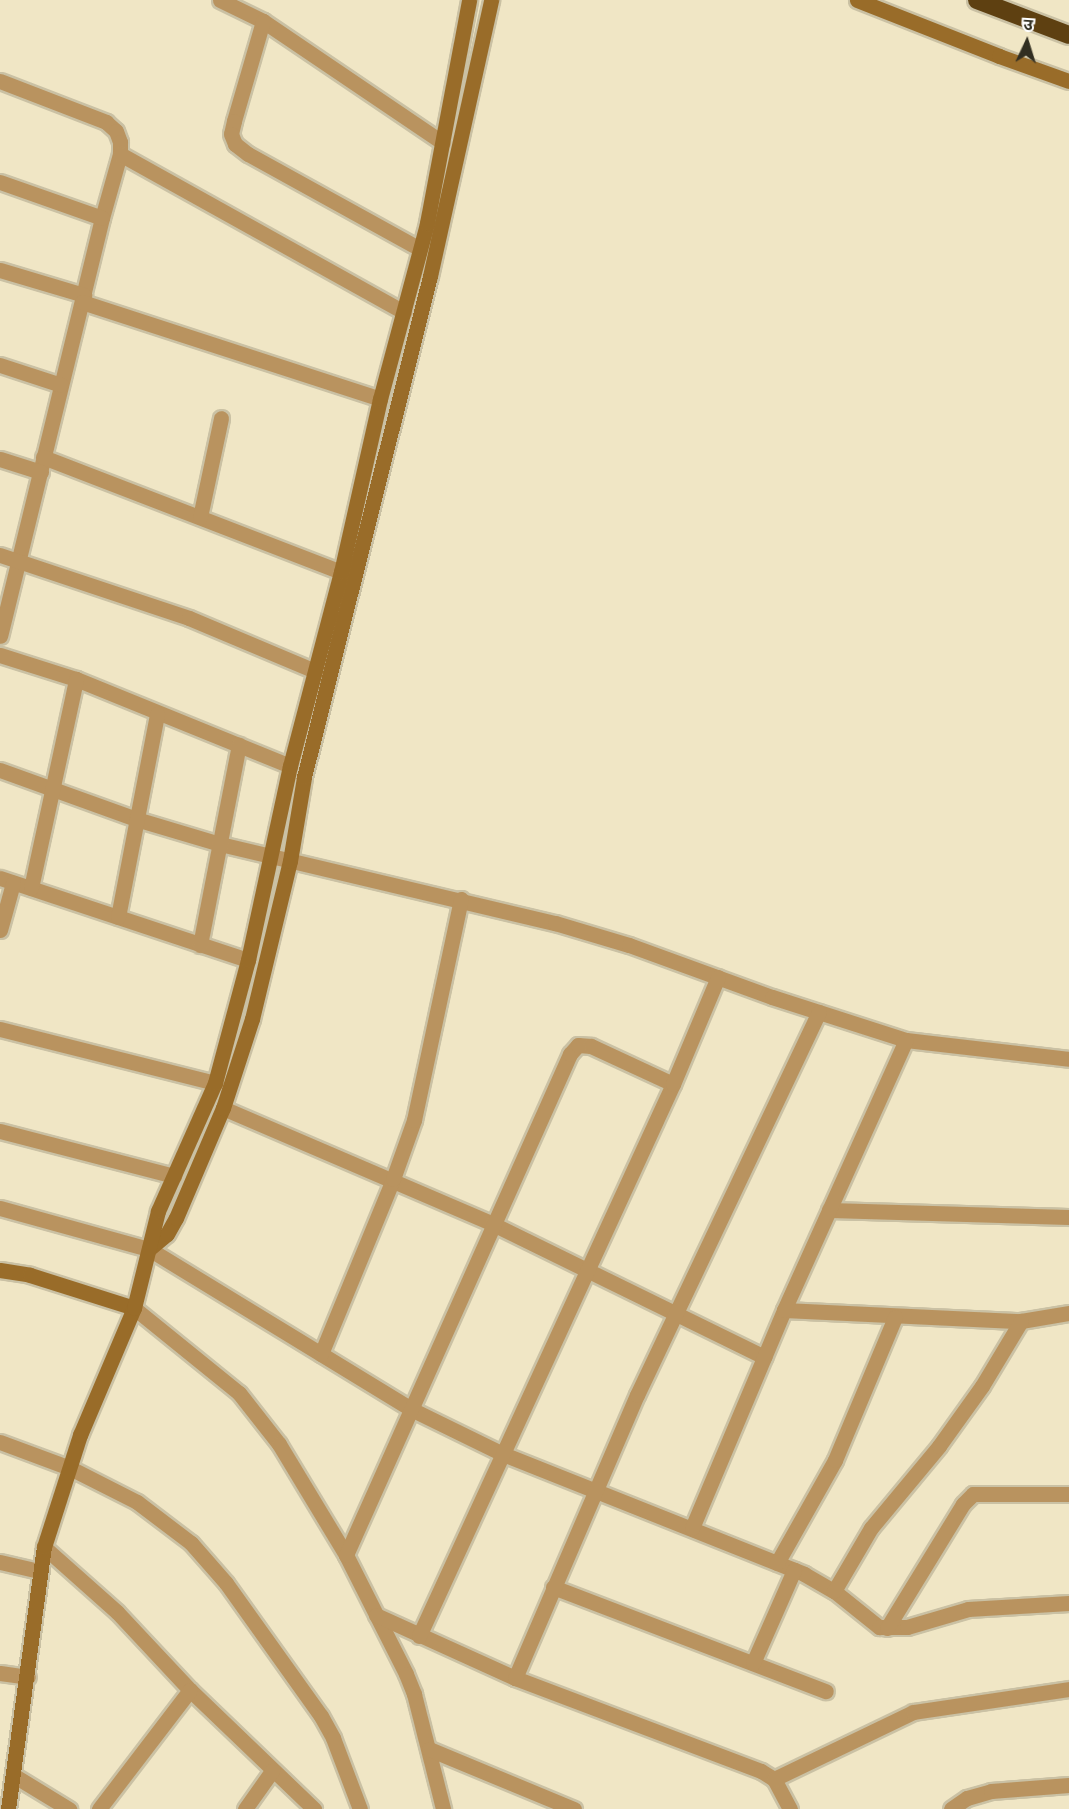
<!DOCTYPE html>
<meta charset="utf-8">
<style>
body{margin:0}
#map{position:relative;width:1069px;height:1809px;overflow:hidden;background:#f0e6c5;font-family:"Titillium Web","Noto Sans Devanagari",sans-serif}
div>[style]{position:absolute}
.roads{filter:drop-shadow(2px 0 #cac1a4) drop-shadow(-2px 0 #cac1a4) drop-shadow(0 2px #cac1a4) drop-shadow(0 -2px #cac1a4)}
.street>*{height:15px;margin:-7.5px;padding:0 7.5px;transform-origin:7.5px;border-radius:7.5px;background:#b9935f}
.secondary>*{height:15px;margin:-7.5px;padding:0 7.5px;transform-origin:7.5px;border-radius:7.5px;background:#996c29}
.highway>*{height:18px;margin:-9px;padding:0 9px;transform-origin:9px;border-radius:9px;background:#5e4011}
span{translate:-50% -50%;white-space:nowrap;text-align:center;line-height:1.15;-webkit-text-stroke:5px #fff;paint-order:stroke}
.north{position:absolute;left:997px;top:12px;width:60px;height:60px;-webkit-text-stroke:4px #fff;paint-order:stroke;rotate:4deg;font-size:16px;font-weight:700;line-height:24px;text-align:center;color:#312e21}
.north::after{content:'';display:block;margin:auto;width:21px;height:27px;background:#312e21;clip-path:polygon(50% 0,100% 100%,50% 72%,0 100%)}
</style>
<div id="map">
<div class="roads">
<div class="street">
<div style="left:220px;top:0;width:48px;rotate:26deg"></div>
<div style="left:263px;top:21px;width:217px;rotate:34.1deg"></div>
<div style="left:263px;top:21px;width:104px;rotate:106.2deg"></div>
<div style="left:234px;top:121px;width:13px;rotate:103deg"></div>
<div style="left:231px;top:134px;width:11px;rotate:68deg"></div>
<div style="left:235px;top:144px;width:16px;rotate:38deg"></div>
<div style="left:248px;top:154px;width:196px;rotate:28.9deg"></div>
<div style="left:0;top:81px;width:114px;rotate:21.1deg"></div>
<div style="left:106px;top:122px;width:13px;rotate:42deg"></div>
<div style="left:116px;top:131px;width:12px;rotate:70deg"></div>
<div style="left:120px;top:142px;width:12px;rotate:90deg"></div>
<div style="left:120px;top:154px;width:66px;rotate:105.7deg"></div>
<div style="left:102px;top:218px;width:430px;rotate:103.7deg"></div>
<div style="left:120px;top:154px;width:325px;rotate:29.1deg"></div>
<div style="left:0;top:182px;width:108px;rotate:19.4deg"></div>
<div style="left:0;top:270px;width:88px;rotate:16.6deg"></div>
<div style="left:82px;top:302px;width:313px;rotate:18deg"></div>
<div style="left:0;top:365px;width:64px;rotate:18.2deg"></div>
<div style="left:43px;top:457px;width:319px;rotate:21.1deg"></div>
<div style="left:0;top:459px;width:43px;rotate:17.6deg"></div>
<div style="left:200px;top:517px;width:101px;rotate:-78deg"></div>
<div style="left:0;top:555px;width:199px;rotate:18.4deg"></div>
<div style="left:189px;top:618px;width:137px;rotate:22.8deg"></div>
<div style="left:0;top:655px;width:80px;rotate:17.5deg"></div>
<div style="left:76px;top:679px;width:231px;rotate:22.1deg"></div>
<div style="left:0;top:770px;width:145px;rotate:19.8deg"></div>
<div style="left:136px;top:819px;width:88px;rotate:16.6deg"></div>
<div style="left:220px;top:844px;width:344px;rotate:13.3deg"></div>
<div style="left:555px;top:923px;width:77px;rotate:16.6deg"></div>
<div style="left:629px;top:945px;width:152px;rotate:20deg"></div>
<div style="left:772px;top:997px;width:141px;rotate:17.8deg"></div>
<div style="left:906px;top:1040px;width:164px;rotate:6.6deg"></div>
<div style="left:0;top:878px;width:261px;rotate:18.3deg"></div>
<div style="left:31px;top:888px;width:214px;rotate:-77.8deg"></div>
<div style="left:118px;top:917px;width:207px;rotate:-79.1deg"></div>
<div style="left:0;top:930px;width:49px;rotate:-74.5deg"></div>
<div style="left:200px;top:945px;width:204px;rotate:-79deg"></div>
<div style="left:0;top:1029px;width:222px;rotate:14.1deg"></div>
<div style="left:223px;top:1108px;width:294px;rotate:23.2deg"></div>
<div style="left:493px;top:1224px;width:302px;rotate:26.1deg"></div>
<div style="left:0;top:1131px;width:180px;rotate:14.5deg"></div>
<div style="left:0;top:1208px;width:155px;rotate:15.4deg"></div>
<div style="left:149px;top:1249px;width:309px;rotate:31.4deg"></div>
<div style="left:413px;top:1410px;width:100px;rotate:26.1deg"></div>
<div style="left:503px;top:1454px;width:324px;rotate:21.7deg"></div>
<div style="left:804px;top:1574px;width:34px;rotate:30deg"></div>
<div style="left:834px;top:1591px;width:58px;rotate:38.7deg"></div>
<div style="left:879px;top:1627px;width:28px"></div>
<div style="left:907px;top:1627px;width:64px;rotate:-16.4deg"></div>
<div style="left:968px;top:1609px;width:101px;rotate:-3.4deg"></div>
<div style="left:829px;top:1210px;width:240px;rotate:1.7deg"></div>
<div style="left:134px;top:1308px;width:135px;rotate:39deg"></div>
<div style="left:239px;top:1393px;width:65px;rotate:51.9deg"></div>
<div style="left:279px;top:1444px;width:130px;rotate:58.9deg"></div>
<div style="left:346px;top:1555px;width:133px;rotate:63.2deg"></div>
<div style="left:406px;top:1674px;width:22px;rotate:68deg"></div>
<div style="left:414px;top:1694px;width:119px;rotate:75.8deg"></div>
<div style="left:784px;top:1310px;width:237px;rotate:2.7deg"></div>
<div style="left:1021px;top:1321px;width:49px;rotate:-9.5deg"></div>
<div style="left:321px;top:1354px;width:189px;rotate:-67.6deg"></div>
<div style="left:393px;top:1179px;width:63px;rotate:-70.4deg"></div>
<div style="left:414px;top:1120px;width:226px;rotate:-78deg"></div>
<div style="left:0;top:1442px;width:75px;rotate:20.4deg"></div>
<div style="left:70px;top:1468px;width:75px;rotate:26.9deg"></div>
<div style="left:137px;top:1502px;width:68px;rotate:37.2deg"></div>
<div style="left:191px;top:1543px;width:53px;rotate:48.8deg"></div>
<div style="left:226px;top:1583px;width:163px;rotate:54.5deg"></div>
<div style="left:321px;top:1716px;width:25px;rotate:61deg"></div>
<div style="left:333px;top:1738px;width:76px;rotate:69.2deg"></div>
<div style="left:692px;top:1528px;width:237px;rotate:-67.1deg"></div>
<div style="left:784px;top:1310px;width:296px;rotate:-65.7deg"></div>
<div style="left:44px;top:1547px;width:98px;rotate:41.7deg"></div>
<div style="left:117px;top:1612px;width:107px;rotate:46.9deg"></div>
<div style="left:190px;top:1690px;width:172px;rotate:43.8deg"></div>
<div style="left:346px;top:1555px;width:549px;rotate:-65.91deg"></div>
<div style="left:570px;top:1054px;width:12px;rotate:-48deg"></div>
<div style="left:578px;top:1045px;width:13px;rotate:4deg"></div>
<div style="left:591px;top:1046px;width:90px;rotate:24.9deg"></div>
<div style="left:0;top:1562px;width:40px;rotate:13deg"></div>
<div style="left:777px;top:1563px;width:118px;rotate:-60.6deg"></div>
<div style="left:835px;top:1460px;width:155px;rotate:-67.2deg"></div>
<div style="left:553px;top:1587px;width:292px;rotate:20.9deg"></div>
<div style="left:834px;top:1591px;width:73px;rotate:-59.6deg"></div>
<div style="left:871px;top:1528px;width:107px;rotate:-50.3deg"></div>
<div style="left:939px;top:1446px;width:74px;rotate:-54.4deg"></div>
<div style="left:982px;top:1386px;width:76px;rotate:-59deg"></div>
<div style="left:376px;top:1615px;width:153px;rotate:24.4deg"></div>
<div style="left:515px;top:1678px;width:263px;rotate:20.7deg"></div>
<div style="left:761px;top:1771px;width:15px;rotate:32deg"></div>
<div style="left:774px;top:1779px;width:34px;rotate:62deg"></div>
<div style="left:887px;top:1628px;width:145px;rotate:-58.5deg"></div>
<div style="left:963px;top:1504px;width:14px;rotate:-45deg"></div>
<div style="left:973px;top:1494px;width:96px"></div>
<div style="left:419px;top:1636px;width:608px;rotate:-65.29deg"></div>
<div style="left:673px;top:1084px;width:116px;rotate:-67.2deg"></div>
<div style="left:753px;top:1663px;width:102px;rotate:-66.2deg"></div>
<div style="left:0;top:1673px;width:28px;rotate:8deg"></div>
<div style="left:515px;top:1678px;width:308px;rotate:-66.7deg"></div>
<div style="left:637px;top:1395px;width:424px;rotate:-64.6deg"></div>
<div style="left:429px;top:1749px;width:157px;rotate:22.5deg"></div>
<div style="left:13px;top:1775px;width:66px;rotate:31.3deg"></div>
<div style="left:774px;top:1779px;width:154px;rotate:-25.7deg"></div>
<div style="left:913px;top:1712px;width:158px;rotate:-8.4deg"></div>
<div style="left:99px;top:1809px;width:150px;rotate:-52.6deg"></div>
<div style="left:245px;top:1809px;width:47px;rotate:-54.6deg"></div>
<div style="left:951px;top:1809px;width:19px;rotate:-35deg"></div>
<div style="left:967px;top:1798px;width:25px;rotate:-16deg"></div>
<div style="left:991px;top:1791px;width:78px;rotate:-4.4deg"></div>
</div>
<div class="secondary">
<div style="left:857px;top:0;width:153px;rotate:21.5deg"></div>
<div style="left:999px;top:56px;width:74px;rotate:19.7deg"></div>
<div style="left:149px;top:1249px;width:23px;rotate:-40deg"></div>
<div style="left:167px;top:1234px;width:18px;rotate:-61deg"></div>
<div style="left:176px;top:1218px;width:120px;rotate:-66.9deg"></div>
<div style="left:223px;top:1108px;width:94px;rotate:-72deg"></div>
<div style="left:252px;top:1019px;width:163px;rotate:-76.5deg"></div>
<div style="left:290px;top:861px;width:85px;rotate:-80.5deg"></div>
<div style="left:304px;top:777px;width:517px;rotate:-75.88deg"></div>
<div style="left:430px;top:276px;width:283px;rotate:-77.5deg"></div>
<div style="left:0;top:1270px;width:30px;rotate:9deg"></div>
<div style="left:30px;top:1275px;width:109px;rotate:17.6deg"></div>
<div style="left:8px;top:1809px;width:264px;rotate:-82.2deg"></div>
<div style="left:44px;top:1547px;width:118px;rotate:-72.2deg"></div>
<div style="left:80px;top:1435px;width:138px;rotate:-67deg"></div>
<div style="left:134px;top:1308px;width:100px;rotate:-76.1deg"></div>
<div style="left:158px;top:1211px;width:140px;rotate:-66deg"></div>
<div style="left:215px;top:1083px;width:127px;rotate:-75deg"></div>
<div style="left:248px;top:960px;width:198px;rotate:-77.8deg"></div>
<div style="left:290px;top:766px;width:201px;rotate:-75.3deg"></div>
<div style="left:341px;top:572px;width:177px;rotate:-77.3deg"></div>
<div style="left:380px;top:399px;width:182px;rotate:-75deg"></div>
<div style="left:427px;top:223px;width:227px;rotate:-79.3deg"></div>
</div>
<div class="highway">
<div style="left:977px;top:0;width:98px;rotate:20.8deg"></div>
</div>
</div>
<div class="north">उ</div>
</div>
